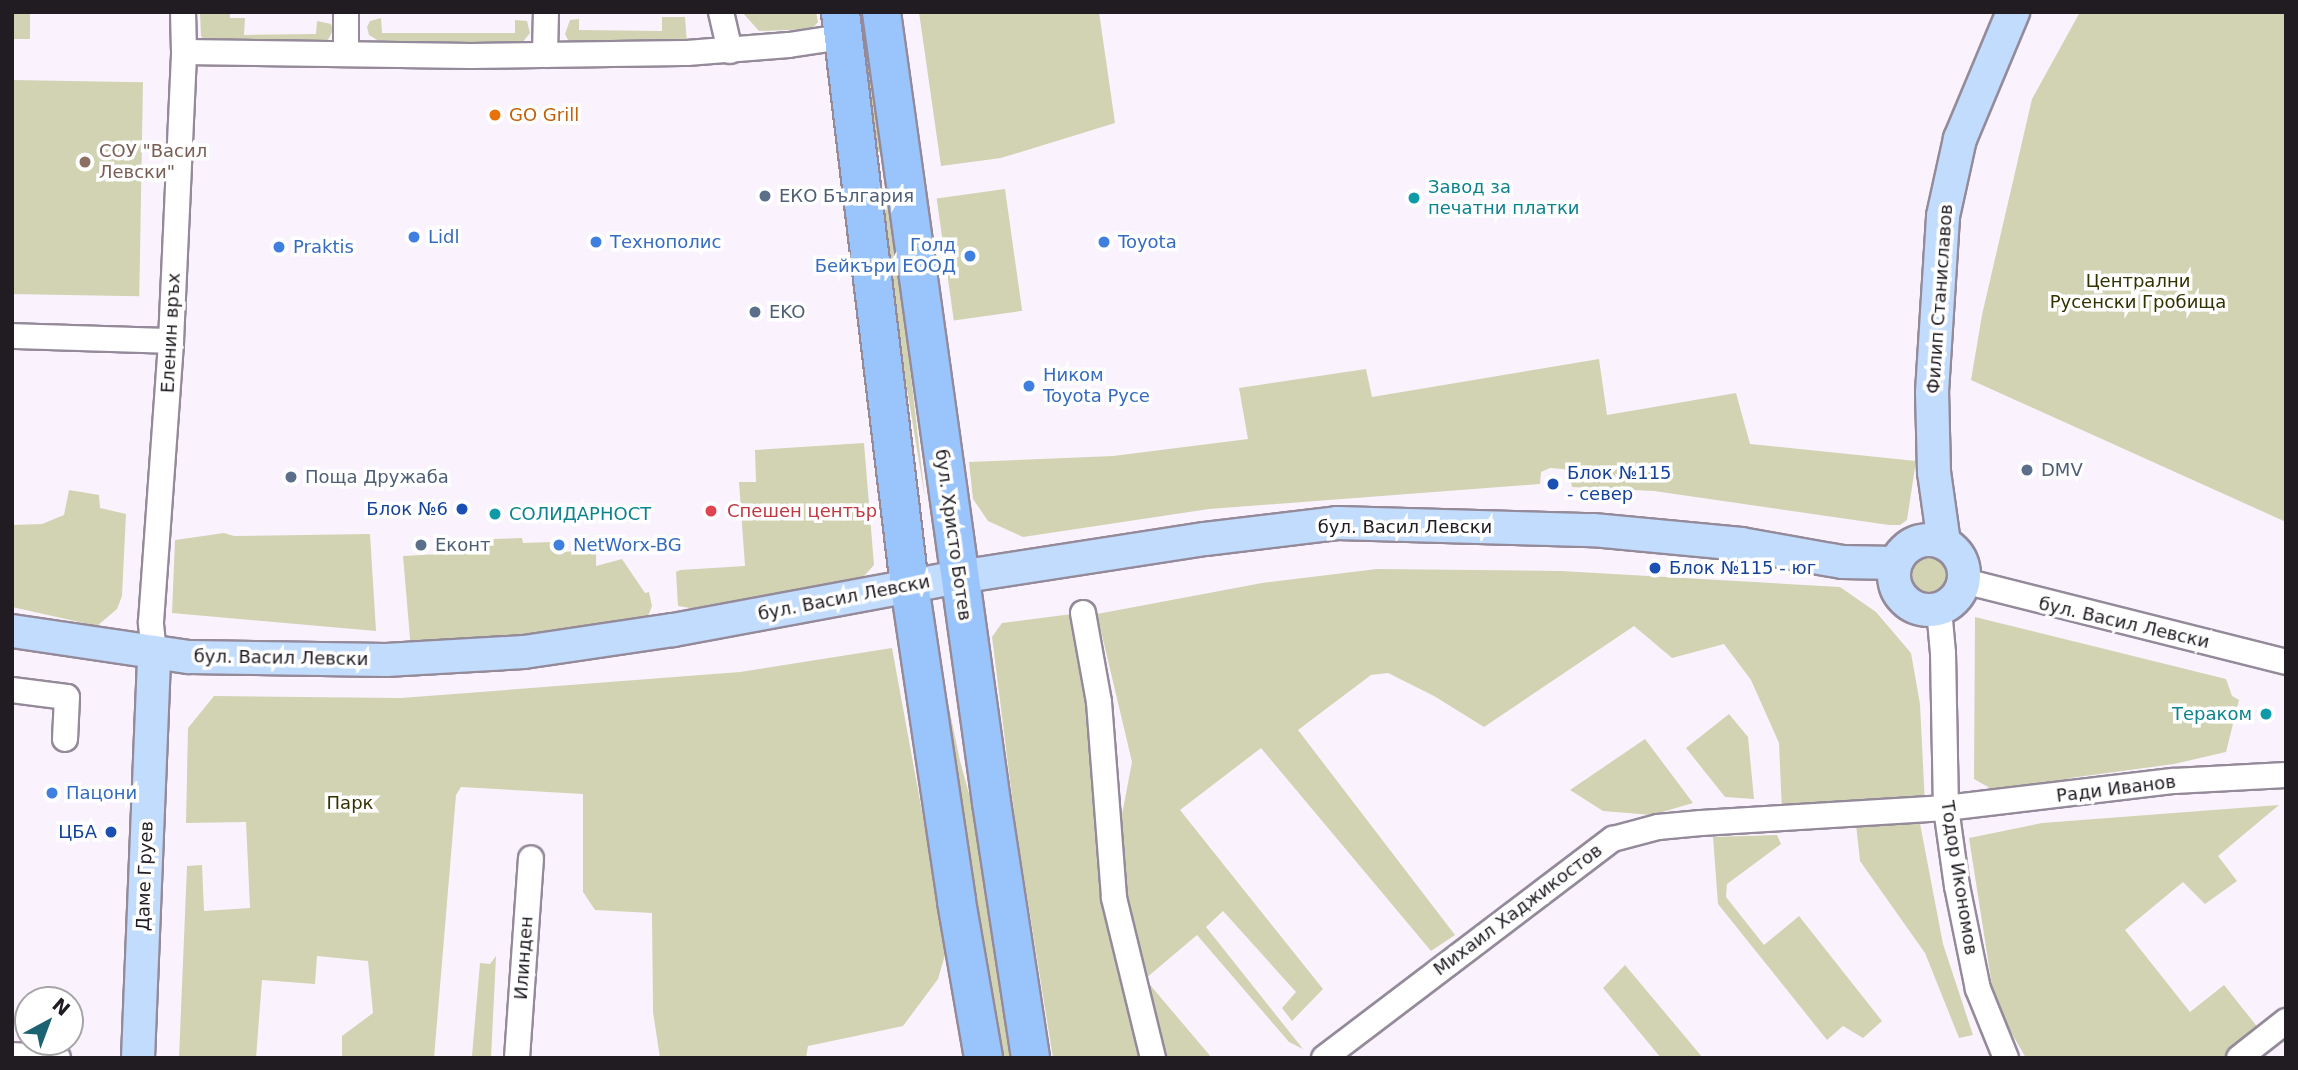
<!DOCTYPE html>
<meta charset="utf-8">
<style>
body{margin:0}
#map{position:relative;width:2298px;height:1070px;overflow:hidden;background:#faf3fe;font-family:"DejaVu Sans",sans-serif}
div>[style]{position:absolute}
.green>*{inset:0;background:#d1d3b3;transform-origin:0 0}
.round{border-radius:50%}
.roads{filter:drop-shadow(2px 0 #948a9a) drop-shadow(-2px 0 #948a9a) drop-shadow(0 2px #948a9a) drop-shadow(0 -2px #948a9a)}
.minor>*{height:24px;margin:-12px;padding:0 12px;transform-origin:12px;border-radius:12px;background:#fff}
.major>*{height:32px;margin:-16px;padding:0 16px;transform-origin:16px;border-radius:16px;background:#c2dcfd}
.major>.ring{margin:-16px;padding:0;box-sizing:content-box;background:none;border:32px solid #c2dcfd;border-radius:50%}
.highway>*{height:37px;margin:-18.5px;padding:0 18.5px;transform-origin:18.5px;border-radius:18.5px;background:#9ac4fc}
.dots>*{width:19px;height:19px;translate:-50% -50%;box-sizing:border-box;border:4px solid #fff;border-radius:50%}
span{translate:-50% -50%;white-space:nowrap;text-align:center;line-height:1.15;-webkit-text-stroke:7px #fff;paint-order:stroke}
.food-label{font-size:18px;color:#c56008}
.left{translate:0 -50%;text-align:left}
.education-label{font-size:18px;color:#785e54}
.culture-label{font-size:18px;color:#0d838f}
.right{translate:-100% -50%;text-align:right}
.service-label{font-size:18px;color:#4e5e75}
.shop-label{font-size:18px;color:#366cbe}
.park-label{font-size:18px;color:#323200}
.street-label{font-size:18px;color:#201c22}
.transit-label{font-size:18px;color:#164399}
.health-label{font-size:18px;color:#be3a42}
.frame{position:absolute;inset:0;border:14px solid #201c22;pointer-events:none}
.north{position:absolute;left:14px;top:986px;width:70px;height:70px;box-sizing:border-box;background:#fff;border:2px solid #a6a4a7;border-radius:50%;rotate:41deg;font-size:19px;font-weight:700;line-height:28px;text-align:center;color:#201c22}
.north::after{content:'';display:block;margin:auto;width:24px;height:32px;background:#1b6272;clip-path:polygon(50% 0,100% 100%,50% 72%,0 100%)}
</style>
<div id="map">
<div class="green">
<div style="left:12px;top:12px;width:18px;height:27px"></div>
<div style="clip-path:polygon(200px 12px,230px 12px,230px 18px,245px 18px,244px 35px,316px 34px,317px 21px,331px 24px,333px 30px,327px 42px,205px 41px,201px 36px)"></div>
<div style="clip-path:polygon(742px 12px,816px 12px,818px 22px,812px 29px,759px 31px)"></div>
<div style="clip-path:polygon(857px 12px,871px 12px,883px 153px,875px 151px)"></div>
<div style="clip-path:polygon(919px 12px,1099px 12px,1115px 123px,1001px 158px,941px 166px)"></div>
<div style="clip-path:polygon(2080px 12px,2286px 12px,2286px 522px,1971px 380px,1982px 315px,2032px 99px)"></div>
<div style="clip-path:polygon(662px 17px,685px 17px,687px 43px,576px 44px,568px 40px,565px 34px,570px 20px,579px 19px,579px 30px,662px 31px)"></div>
<div style="clip-path:polygon(381px 18px,382px 33px,515px 33px,515px 20px,527px 21px,530px 33px,521px 44px,382px 43px,369px 35px,367px 27px,370px 21px)"></div>
<div style="left:12px;top:80px;width:131px;height:214px;rotate:1deg"></div>
<div style="left:1005px;top:189px;width:123px;height:69px;rotate:82deg"></div>
<div style="clip-path:polygon(886px 191px,891px 201px,925px 498px,876px 201px,879px 192px)"></div>
<div style="clip-path:polygon(1599px 359px,1607px 415px,1736px 393px,1750px 444px,1916px 461px,1907px 520px,1900px 525px,1889px 525px,1654px 491px,1572px 487px,1569px 471px,1563px 469px,1550px 468px,1541px 472px,1540px 484px,1209px 509px,1023px 537px,988px 521px,973px 499px,969px 462px,1113px 456px,1248px 439px,1239px 388px,1366px 369px,1372px 397px)"></div>
<div style="clip-path:polygon(864px 443px,874px 565px,865px 575px,841px 586px,696px 609px,678px 606px,676px 572px,680px 570px,745px 566px,739px 482px,756px 482px,755px 450px)"></div>
<div style="clip-path:polygon(69px 490px,99px 495px,100px 508px,126px 514px,122px 596px,117px 609px,97px 626px,12px 607px,12px 525px,42px 524px,64px 515px)"></div>
<div style="clip-path:polygon(224px 533px,234px 536px,370px 534px,376px 631px,172px 613px,175px 540px)"></div>
<div style="clip-path:polygon(522px 538px,523px 543px,552px 542px,554px 553px,596px 549px,596px 566px,622px 559px,645px 593px,649px 592px,652px 606px,642px 632px,411px 650px,403px 556px,458px 553px,458px 540px)"></div>
<div class="round" style="left:1904px;top:550px;width:50px;height:50px"></div>
<div style="clip-path:polygon(1377px 569px,1561px 571px,1840px 587px,1876px 612px,1911px 653px,1920px 704px,1925px 805px,1782px 812px,1779px 743px,1751px 680px,1724px 644px,1672px 658px,1634px 626px,1484px 727px,1434px 696px,1388px 673px,1371px 675px,1298px 730px,1455px 935px,1431px 951px,1261px 748px,1180px 810px,1323px 989px,1292px 1021px,1282px 1008px,1296px 992px,1223px 911px,1206px 927px,1303px 1049px,1289px 1042px,1197px 935px,1145px 979px,1212px 1058px,1163px 1058px,1125px 906px,1120px 825px,1132px 762px,1097px 614px,1262px 583px)"></div>
<div style="clip-path:polygon(1072px 614px,1094px 713px,1144px 1058px,1053px 1058px,1016px 828px,992px 637px,1002px 623px)"></div>
<div style="clip-path:polygon(1975px 617px,2226px 679px,2232px 696px,2239px 700px,2226px 752px,2174px 764px,2070px 778px,2061px 788px,1995px 791px,1974px 779px)"></div>
<div style="clip-path:polygon(931px 620px,960px 761px,985px 852px,1018px 1058px,1003px 1058px)"></div>
<div style="clip-path:polygon(892px 648px,947px 948px,938px 979px,903px 1026px,808px 1046px,806px 1058px,660px 1058px,653px 1012px,652px 913px,595px 910px,583px 892px,583px 794px,461px 787px,456px 795px,434px 1058px,342px 1058px,342px 1036px,373px 1013px,368px 961px,317px 956px,315px 984px,262px 980px,256px 1058px,179px 1058px,187px 866px,202px 865px,204px 911px,250px 908px,246px 822px,186px 823px,188px 728px,214px 696px,401px 698px,740px 672px)"></div>
<div style="clip-path:polygon(1729px 714px,1748px 737px,1754px 799px,1725px 797px,1686px 748px)"></div>
<div style="clip-path:polygon(1645px 739px,1693px 803px,1652px 815px,1603px 811px,1570px 790px)"></div>
<div style="clip-path:polygon(2279px 805px,2218px 856px,2237px 881px,2205px 904px,2183px 882px,2125px 930px,2190px 1012px,2224px 985px,2267px 1039px,2243px 1058px,2026px 1058px,1995px 1005px,1969px 838px,2042px 823px)"></div>
<div style="clip-path:polygon(1918px 813px,1943px 944px,1973px 1035px,1959px 1038px,1925px 953px,1860px 861px,1855px 815px)"></div>
<div style="clip-path:polygon(1777px 835px,1781px 844px,1727px 884px,1726px 897px,1764px 945px,1799px 916px,1882px 1021px,1863px 1038px,1843px 1026px,1827px 1040px,1718px 904px,1713px 837px)"></div>
<div style="clip-path:polygon(496px 956px,491px 1058px,478px 1058px,472px 1056px,480px 963px,490px 964px)"></div>
<div style="clip-path:polygon(1625px 965px,1703px 1058px,1661px 1058px,1603px 988px)"></div>
</div>
<div class="roads">
<div class="minor">
<div style="left:721px;top:12px;width:40px;rotate:77deg"></div>
<div style="left:184px;top:52px;width:287px;rotate:0.8deg"></div>
<div style="left:471px;top:56px;width:216px;rotate:-0.8deg"></div>
<div style="left:687px;top:53px;width:102px;rotate:-4.5deg"></div>
<div style="left:789px;top:45px;width:54px;rotate:-8.6deg"></div>
<div style="left:346px;top:53px;width:41px;rotate:-90deg"></div>
<div style="left:545px;top:55px;width:43px;rotate:-88.7deg"></div>
<div style="left:12px;top:336px;width:159px;rotate:1.8deg"></div>
<div style="left:1964px;top:581px;width:332px;rotate:14.1deg"></div>
<div style="left:1939px;top:609px;width:44px;rotate:84.8deg"></div>
<div style="left:1943px;top:653px;width:155px;rotate:88.9deg"></div>
<div style="left:1946px;top:808px;width:79px;rotate:82deg"></div>
<div style="left:1957px;top:886px;width:105px;rotate:78.5deg"></div>
<div style="left:1978px;top:989px;width:74px;rotate:67.9deg"></div>
<div style="left:1083px;top:613px;width:90px;rotate:79.8deg"></div>
<div style="left:1099px;top:702px;width:197px;rotate:85.6deg"></div>
<div style="left:1114px;top:898px;width:165px;rotate:76.3deg"></div>
<div style="left:154px;top:653px;width:31px;rotate:-96deg"></div>
<div style="left:151px;top:622px;width:282px;rotate:-85.9deg"></div>
<div style="left:171px;top:341px;width:289px;rotate:-87.4deg"></div>
<div style="left:184px;top:52px;width:40px;rotate:-91.4deg"></div>
<div style="left:12px;top:690px;width:55px;rotate:7.3deg"></div>
<div style="left:67px;top:697px;width:42px;rotate:92.7deg"></div>
<div style="left:12px;top:1055px;width:46px;rotate:3.7deg"></div>
<div style="left:517px;top:1058px;width:200px;rotate:-86deg"></div>
<div style="left:1324px;top:1058px;width:363px;rotate:-37.2deg"></div>
<div style="left:1613px;top:839px;width:47px;rotate:-14.9deg"></div>
<div style="left:1658px;top:827px;width:43px;rotate:-5.3deg"></div>
<div style="left:1701px;top:823px;width:245px;rotate:-3.5deg"></div>
<div style="left:1946px;top:808px;width:230px;rotate:-6.8deg"></div>
<div style="left:2174px;top:781px;width:112px;rotate:-3.1deg"></div>
<div style="left:2239px;top:1058px;width:60px;rotate:-38.2deg"></div>
</div>
<div class="major">
<div class="ring" style="left:1894px;top:540px;width:38px;height:38px"></div>
<div style="left:1944px;top:543px;width:72px;rotate:-98deg"></div>
<div style="left:1934px;top:472px;width:80px;rotate:-91.4deg"></div>
<div style="left:1932px;top:392px;width:176px;rotate:-86.4deg"></div>
<div style="left:1943px;top:216px;width:79px;rotate:-77.6deg"></div>
<div style="left:1960px;top:139px;width:138px;rotate:-67.3deg"></div>
<div style="left:12px;top:631px;width:179px;rotate:8.4deg"></div>
<div style="left:189px;top:657px;width:197px;rotate:0.9deg"></div>
<div style="left:386px;top:660px;width:138px;rotate:-3.3deg"></div>
<div style="left:524px;top:652px;width:151px;rotate:-8.4deg"></div>
<div style="left:673px;top:630px;width:291px;rotate:-10.5deg"></div>
<div style="left:959px;top:577px;width:249px;rotate:-8.8deg"></div>
<div style="left:1205px;top:539px;width:133px;rotate:-6.9deg"></div>
<div style="left:1337px;top:523px;width:256px;rotate:1.6deg"></div>
<div style="left:1593px;top:530px;width:149px;rotate:5.4deg"></div>
<div style="left:1741px;top:544px;width:103px;rotate:10.1deg"></div>
<div style="left:1842px;top:562px;width:54px;rotate:1.1deg"></div>
<div style="left:138px;top:1058px;width:405px;rotate:-87.7deg"></div>
</div>
<div class="highway">
<div style="left:840px;top:12px;width:577px;rotate:83.13deg"></div>
<div style="left:909px;top:585px;width:319px;rotate:81.5deg"></div>
<div style="left:956px;top:901px;width:159px;rotate:80.2deg"></div>
<div style="left:881px;top:12px;width:798px;rotate:82.07deg"></div>
<div style="left:991px;top:802px;width:259px;rotate:81.3deg"></div>
</div>
</div>
<div class="dots">
<div style="left:495px;top:115px;background:#e8710a"></div>
<div style="left:85px;top:162px;background:#8d6e63"></div>
<div style="left:765px;top:196px;background:#5c6f8a"></div>
<div style="left:1414px;top:198px;background:#0f9aa8"></div>
<div style="left:414px;top:237px;background:#3f7fe0"></div>
<div style="left:596px;top:242px;background:#3f7fe0"></div>
<div style="left:1104px;top:242px;background:#3f7fe0"></div>
<div style="left:279px;top:247px;background:#3f7fe0"></div>
<div style="left:970px;top:256px;background:#3f7fe0"></div>
<div style="left:755px;top:312px;background:#5c6f8a"></div>
<div style="left:1029px;top:386px;background:#3f7fe0"></div>
<div style="left:2027px;top:470px;background:#5c6f8a"></div>
<div style="left:291px;top:477px;background:#5c6f8a"></div>
<div style="left:1553px;top:484px;background:#1a4fb4"></div>
<div style="left:462px;top:509px;background:#1a4fb4"></div>
<div style="left:711px;top:511px;background:#e0444e"></div>
<div style="left:495px;top:514px;background:#0f9aa8"></div>
<div style="left:421px;top:545px;background:#5c6f8a"></div>
<div style="left:559px;top:545px;background:#3f7fe0"></div>
<div style="left:1655px;top:568px;background:#1a4fb4"></div>
<div style="left:2266px;top:714px;background:#0f9aa8"></div>
<div style="left:52px;top:793px;background:#3f7fe0"></div>
<div style="left:111px;top:832px;background:#1a4fb4"></div>
</div>
<div class="food-label">
<span class="left" style="left:509px;top:115px">GO Grill</span>
</div>
<div class="education-label">
<span class="left" style="left:99px;top:162px">СОУ "Васил<br>Левски"</span>
</div>
<div class="culture-label">
<span class="left" style="left:1428px;top:198px">Завод за<br>печатни платки</span>
<span class="left" style="left:509px;top:514px">СОЛИДАРНОСТ</span>
<span class="right" style="left:2252px;top:714px">Тераком</span>
</div>
<div class="service-label">
<span class="left" style="left:779px;top:196px">ЕКО България</span>
<span class="left" style="left:769px;top:312px">EKO</span>
<span class="left" style="left:2041px;top:470px">DMV</span>
<span class="left" style="left:305px;top:477px">Поща Дружаба</span>
<span class="left" style="left:435px;top:545px">Еконт</span>
</div>
<div class="shop-label">
<span class="left" style="left:428px;top:237px">Lidl</span>
<span class="left" style="left:610px;top:242px">Технополис</span>
<span class="left" style="left:1118px;top:242px">Toyota</span>
<span class="right" style="left:956px;top:256px">Голд<br>Бейкъри ЕООД</span>
<span class="left" style="left:293px;top:247px">Praktis</span>
<span class="left" style="left:1043px;top:386px">Ником<br>Toyota Русе</span>
<span class="left" style="left:573px;top:545px">NetWorx-BG</span>
<span class="left" style="left:66px;top:793px">Пацони</span>
</div>
<div class="park-label">
<span style="left:2138px;top:292px">Централни<br>Русенски Гробища</span>
<span style="left:350px;top:803px">Парк</span>
</div>
<div class="street-label">
<span style="left:1940px;top:299px;rotate:-86deg">Филип Станиславов</span>
<span style="left:171px;top:333px;rotate:-87deg">Еленин връх</span>
<span style="left:1405px;top:527px">бул. Васил Левски</span>
<span style="left:953px;top:535px;rotate:82deg">бул. Христо Ботев</span>
<span style="left:844px;top:598px;rotate:-11deg">бул. Васил Левски</span>
<span style="left:2124px;top:623px;rotate:13deg">бул. Васил Левски</span>
<span style="left:281px;top:658px;rotate:1deg">бул. Васил Левски</span>
<span style="left:2116px;top:789px;rotate:-7deg">Ради Иванов</span>
<span style="left:145px;top:876px;rotate:-88deg">Даме Груев</span>
<span style="left:1959px;top:878px;rotate:81deg">Тодор Икономов</span>
<span style="left:1518px;top:910px;rotate:-37deg">Михаил Хаджикостов</span>
<span style="left:524px;top:958px;rotate:-86deg">Илинден</span>
</div>
<div class="transit-label">
<span class="left" style="left:1567px;top:484px">Блок №115<br>- север</span>
<span class="right" style="left:448px;top:509px">Блок №6</span>
<span class="left" style="left:1669px;top:568px">Блок №115 - юг</span>
<span class="right" style="left:97px;top:832px">ЦБА</span>
</div>
<div class="health-label">
<span class="left" style="left:727px;top:511px">Спешен център</span>
</div>
<div class="frame"></div>
<div class="north">N</div>
</div>
